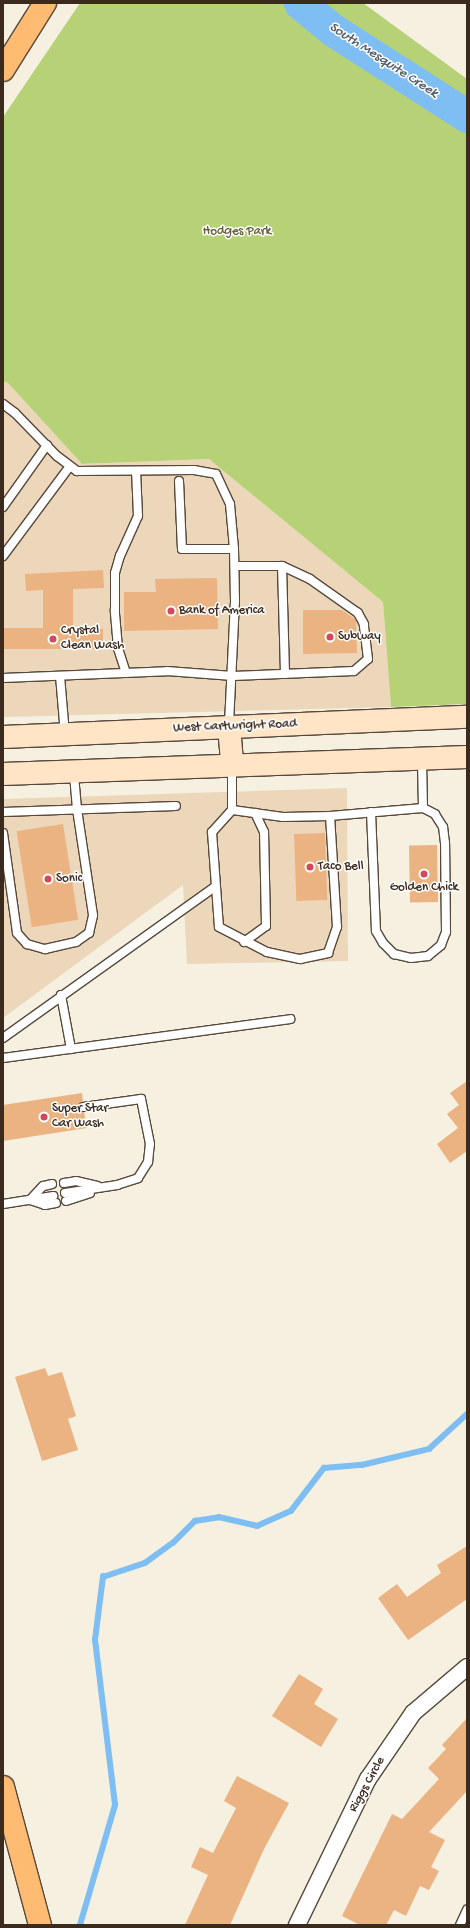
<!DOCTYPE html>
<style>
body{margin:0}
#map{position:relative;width:470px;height:1928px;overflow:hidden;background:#f5f0df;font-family:"Gochi Hand",sans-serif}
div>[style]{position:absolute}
.built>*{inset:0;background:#ecd7ba}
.green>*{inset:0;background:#b7d177}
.stream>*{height:5.5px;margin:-2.75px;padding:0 2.75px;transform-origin:2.75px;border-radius:2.75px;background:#7fbef3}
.river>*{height:33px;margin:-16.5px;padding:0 16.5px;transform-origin:16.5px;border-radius:16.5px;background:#7fbef3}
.building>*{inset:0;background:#ebb381;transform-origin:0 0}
.roads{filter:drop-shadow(1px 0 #57483b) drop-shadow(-1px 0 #57483b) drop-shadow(0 1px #57483b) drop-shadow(0 -1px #57483b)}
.service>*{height:8px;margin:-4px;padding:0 4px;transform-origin:4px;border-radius:4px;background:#fff}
.minor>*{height:16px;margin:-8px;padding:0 8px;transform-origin:8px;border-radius:8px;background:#fff}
.secondary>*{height:22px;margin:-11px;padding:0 11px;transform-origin:11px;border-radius:11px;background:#ffe4c6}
.primary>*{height:22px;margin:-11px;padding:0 11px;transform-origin:11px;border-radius:11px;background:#ffbb71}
.dots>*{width:11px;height:11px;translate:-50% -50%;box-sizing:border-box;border:2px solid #fff;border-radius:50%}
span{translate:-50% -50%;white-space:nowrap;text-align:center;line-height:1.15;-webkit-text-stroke:3px #fff;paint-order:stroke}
.park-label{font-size:13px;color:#605c39}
.poi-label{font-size:13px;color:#3b2a1e}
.left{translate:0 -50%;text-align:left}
.street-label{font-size:13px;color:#3b2a1e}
.water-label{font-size:14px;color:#535e69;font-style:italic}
.frame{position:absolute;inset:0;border:4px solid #3b2a1e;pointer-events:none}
</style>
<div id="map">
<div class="built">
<div style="clip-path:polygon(3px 381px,8px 383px,82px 464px,209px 459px,383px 602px,391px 707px,3px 717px)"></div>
<div style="clip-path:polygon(347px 788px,348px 961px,187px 964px,183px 885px,3px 1018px,3px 799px)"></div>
</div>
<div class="green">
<div style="clip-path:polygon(80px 3px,363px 3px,467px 79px,467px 704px,391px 707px,383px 602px,209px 459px,82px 464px,8px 383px,3px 381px,3px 117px)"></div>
</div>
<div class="stream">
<div style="left:80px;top:1925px;width:125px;rotate:-73.7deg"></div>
<div style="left:115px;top:1805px;width:166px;rotate:-96.9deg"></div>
<div style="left:95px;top:1640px;width:64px;rotate:-82.8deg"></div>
<div style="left:103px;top:1577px;width:44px;rotate:-18.4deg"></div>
<div style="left:145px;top:1563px;width:34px;rotate:-36deg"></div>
<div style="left:173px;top:1543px;width:31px;rotate:-45deg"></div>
<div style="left:195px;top:1521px;width:24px;rotate:-9deg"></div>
<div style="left:219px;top:1517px;width:39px;rotate:13deg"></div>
<div style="left:257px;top:1526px;width:37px;rotate:-24deg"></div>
<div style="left:291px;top:1511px;width:54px;rotate:-52.5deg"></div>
<div style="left:324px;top:1468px;width:38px;rotate:-5deg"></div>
<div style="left:362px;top:1465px;width:69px;rotate:-13.4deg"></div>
<div style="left:429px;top:1449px;width:52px;rotate:-42.6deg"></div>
</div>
<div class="river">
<div style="left:300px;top:3px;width:43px;rotate:39.3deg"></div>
<div style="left:333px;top:30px;width:159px;rotate:32.7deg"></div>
</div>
<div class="building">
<div style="clip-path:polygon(103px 570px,104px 588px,73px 589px,73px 629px,103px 629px,103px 649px,3px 649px,3px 628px,43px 628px,43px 590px,26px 591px,25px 574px)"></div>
<div style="clip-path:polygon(217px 578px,218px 629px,124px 631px,124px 592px,156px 592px,155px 579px)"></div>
<div style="clip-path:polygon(303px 610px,342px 610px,356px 620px,357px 653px,303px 654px)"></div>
<div style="left:63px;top:824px;width:97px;height:47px;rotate:81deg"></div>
<div style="left:325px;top:833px;width:67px;height:31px;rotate:88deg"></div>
<div style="left:437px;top:845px;width:57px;height:28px;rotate:89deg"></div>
<div style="clip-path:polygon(467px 1081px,467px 1151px,450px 1163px,437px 1144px,458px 1128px,447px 1114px,459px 1105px,450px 1093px)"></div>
<div style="clip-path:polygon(82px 1093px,83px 1102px,79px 1108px,84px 1112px,87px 1128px,3px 1141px,3px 1105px)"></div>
<div style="clip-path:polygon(45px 1368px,48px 1376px,62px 1372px,76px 1416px,68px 1419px,78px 1450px,42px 1461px,15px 1377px)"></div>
<div style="clip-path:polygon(467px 1546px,467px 1599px,408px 1640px,378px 1598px,397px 1584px,407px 1597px,441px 1573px,437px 1565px)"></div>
<div style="clip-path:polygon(299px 1674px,323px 1689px,314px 1704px,338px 1719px,321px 1747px,272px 1716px)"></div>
<div style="clip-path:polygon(467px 1718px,467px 1791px,429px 1832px,445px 1840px,431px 1867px,439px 1871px,429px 1890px,420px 1886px,406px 1916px,394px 1910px,386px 1925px,360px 1925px,342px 1916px,392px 1814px,402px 1819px,439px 1779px,428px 1768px,446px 1749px,442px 1745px)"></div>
<div style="clip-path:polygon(237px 1776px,289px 1803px,264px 1849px,230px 1925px,185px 1925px,208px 1875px,191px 1867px,200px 1847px,213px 1853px,236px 1808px,224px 1801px)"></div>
</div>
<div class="roads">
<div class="service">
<div style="left:3px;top:404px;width:15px;rotate:37deg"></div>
<div style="left:15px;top:413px;width:60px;rotate:45.7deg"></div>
<div style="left:57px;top:456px;width:25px;rotate:37deg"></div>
<div style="left:77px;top:471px;width:117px;rotate:-0.5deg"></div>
<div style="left:194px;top:470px;width:22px;rotate:10deg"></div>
<div style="left:216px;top:474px;width:33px;rotate:65deg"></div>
<div style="left:230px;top:504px;width:45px;rotate:84.9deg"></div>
<div style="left:234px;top:549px;width:52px;rotate:88.9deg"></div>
<div style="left:235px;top:601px;width:124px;rotate:92.8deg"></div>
<div style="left:179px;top:481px;width:68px;rotate:87.5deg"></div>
<div style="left:182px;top:549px;width:52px"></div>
<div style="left:3px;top:507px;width:76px;rotate:-54.6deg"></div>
<div style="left:3px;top:556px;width:112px;rotate:-53.3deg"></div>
<div style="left:282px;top:566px;width:108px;rotate:88.4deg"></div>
<div style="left:126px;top:673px;width:26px;rotate:-108deg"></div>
<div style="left:118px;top:648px;width:38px;rotate:-95deg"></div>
<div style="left:115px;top:610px;width:37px;rotate:-90deg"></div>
<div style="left:115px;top:573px;width:18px;rotate:-74deg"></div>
<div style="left:120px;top:556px;width:44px;rotate:-65.8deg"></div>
<div style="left:138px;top:516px;width:45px;rotate:-92.5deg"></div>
<div style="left:60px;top:676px;width:58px;rotate:85.1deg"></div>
<div style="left:3px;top:678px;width:164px;rotate:-2.4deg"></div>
<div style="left:167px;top:671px;width:66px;rotate:4.3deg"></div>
<div style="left:233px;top:676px;width:121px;rotate:-2.4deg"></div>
<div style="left:354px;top:671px;width:18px;rotate:-41deg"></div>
<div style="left:368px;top:659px;width:35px;rotate:-97deg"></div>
<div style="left:364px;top:624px;width:13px;rotate:-119deg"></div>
<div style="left:358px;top:613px;width:59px;rotate:-144.7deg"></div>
<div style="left:310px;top:579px;width:31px;rotate:-155deg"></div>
<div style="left:282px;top:566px;width:47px;rotate:180deg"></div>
<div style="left:232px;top:767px;width:43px;rotate:90deg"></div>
<div style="left:232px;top:810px;width:30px;rotate:132deg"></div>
<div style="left:212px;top:832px;width:95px;rotate:85.8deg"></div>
<div style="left:219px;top:927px;width:54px;rotate:27.5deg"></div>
<div style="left:267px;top:952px;width:34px;rotate:12deg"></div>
<div style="left:300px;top:959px;width:29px;rotate:-12deg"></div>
<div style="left:328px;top:953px;width:28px;rotate:-71deg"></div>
<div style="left:337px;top:927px;width:111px;rotate:-93.6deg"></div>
<div style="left:330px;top:816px;width:47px;rotate:178.8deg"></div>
<div style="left:283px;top:817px;width:51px;rotate:-172.2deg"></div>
<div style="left:3px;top:812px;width:173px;rotate:-2deg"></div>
<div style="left:371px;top:812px;width:119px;rotate:87.6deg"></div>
<div style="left:376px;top:931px;width:14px;rotate:60deg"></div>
<div style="left:383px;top:943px;width:16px;rotate:45deg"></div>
<div style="left:394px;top:954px;width:17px;rotate:13deg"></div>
<div style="left:411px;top:958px;width:17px;rotate:-7deg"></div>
<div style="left:428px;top:956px;width:17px;rotate:-40deg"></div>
<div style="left:441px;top:945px;width:14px;rotate:-69deg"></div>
<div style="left:446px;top:932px;width:89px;rotate:-90.6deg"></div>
<div style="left:445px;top:843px;width:16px;rotate:-97deg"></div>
<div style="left:443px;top:827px;width:15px;rotate:-122deg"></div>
<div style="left:435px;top:814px;width:13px;rotate:-153deg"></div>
<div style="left:423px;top:808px;width:49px;rotate:-91.2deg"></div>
<div style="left:330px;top:816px;width:93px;rotate:-4.9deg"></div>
<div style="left:3px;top:833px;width:101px;rotate:82deg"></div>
<div style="left:17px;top:933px;width:15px;rotate:48deg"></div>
<div style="left:27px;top:944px;width:19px;rotate:16deg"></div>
<div style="left:45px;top:949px;width:32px;rotate:-13deg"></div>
<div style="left:76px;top:942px;width:16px;rotate:-35deg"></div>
<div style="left:89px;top:933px;width:18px;rotate:-77deg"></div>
<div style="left:93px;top:915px;width:107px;rotate:-98.6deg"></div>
<div style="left:77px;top:809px;width:36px;rotate:-95deg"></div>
<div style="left:244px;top:942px;width:27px;rotate:-36deg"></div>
<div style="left:266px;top:926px;width:94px;rotate:-91.2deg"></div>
<div style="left:264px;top:832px;width:21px;rotate:-115deg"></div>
<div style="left:61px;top:995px;width:55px;rotate:79.5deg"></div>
<div style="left:3px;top:1038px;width:260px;rotate:-35.5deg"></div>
<div style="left:3px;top:1058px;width:290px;rotate:-7.7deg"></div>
<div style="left:64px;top:1183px;width:12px;rotate:-9deg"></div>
<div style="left:76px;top:1181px;width:22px;rotate:13deg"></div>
<div style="left:52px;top:1184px;width:9px;rotate:167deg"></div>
<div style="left:43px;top:1186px;width:19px;rotate:133deg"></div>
<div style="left:30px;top:1200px;width:16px;rotate:18deg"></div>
<div style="left:45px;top:1205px;width:11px;rotate:-10deg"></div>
<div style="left:65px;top:1193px;width:53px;rotate:-8.7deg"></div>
<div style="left:117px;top:1185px;width:22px;rotate:-18deg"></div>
<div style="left:138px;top:1178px;width:19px;rotate:-58deg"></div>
<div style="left:148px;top:1162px;width:18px;rotate:-84deg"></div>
<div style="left:150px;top:1144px;width:46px;rotate:-101.3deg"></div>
<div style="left:141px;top:1099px;width:58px;rotate:172deg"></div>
<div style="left:66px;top:1201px;width:25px;rotate:-18deg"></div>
<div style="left:3px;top:1204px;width:51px;rotate:-9.1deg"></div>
<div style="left:460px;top:1925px;width:17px;rotate:-65deg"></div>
</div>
<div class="minor">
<div style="left:297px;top:1925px;width:162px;rotate:-64.1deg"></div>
<div style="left:368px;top:1779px;width:80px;rotate:-55.7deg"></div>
<div style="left:413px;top:1713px;width:71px;rotate:-40.4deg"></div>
</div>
<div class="secondary">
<div style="left:229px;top:727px;width:37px;rotate:85deg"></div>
<div style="left:3px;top:737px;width:464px;rotate:-2.5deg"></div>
<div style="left:3px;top:774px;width:464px;rotate:-2.1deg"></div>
</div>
<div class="primary">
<div style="left:3px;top:70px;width:79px;rotate:-57.9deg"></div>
<div style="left:3px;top:1787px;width:143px;rotate:75deg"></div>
</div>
</div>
<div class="dots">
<div style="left:171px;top:611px;background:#d1495b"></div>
<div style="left:330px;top:637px;background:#d1495b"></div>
<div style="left:53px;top:639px;background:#d1495b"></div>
<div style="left:310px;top:867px;background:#d1495b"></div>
<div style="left:424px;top:874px;background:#d1495b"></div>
<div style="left:48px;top:879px;background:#d1495b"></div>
<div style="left:44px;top:1117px;background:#d1495b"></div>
</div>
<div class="park-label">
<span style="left:237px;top:232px">Hodges Park</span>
</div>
<div class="poi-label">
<span class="left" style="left:179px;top:611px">Bank of America</span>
<span class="left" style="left:61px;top:639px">Crystal<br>Clean Wash</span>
<span class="left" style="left:338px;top:637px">Subway</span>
<span class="left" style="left:318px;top:867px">Taco Bell</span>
<span class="left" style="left:56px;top:879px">Sonic</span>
<span style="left:424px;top:888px">Golden Chick</span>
<span class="left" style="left:52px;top:1117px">Super Star<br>Car Wash</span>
</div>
<div class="street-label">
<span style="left:235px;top:727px;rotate:-2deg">West Cartwright Road</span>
<span style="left:368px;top:1785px;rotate:-61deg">Riggs Circle</span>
</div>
<div class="water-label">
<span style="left:383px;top:61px;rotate:33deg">South Mesquite Creek</span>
</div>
<div class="frame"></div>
</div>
